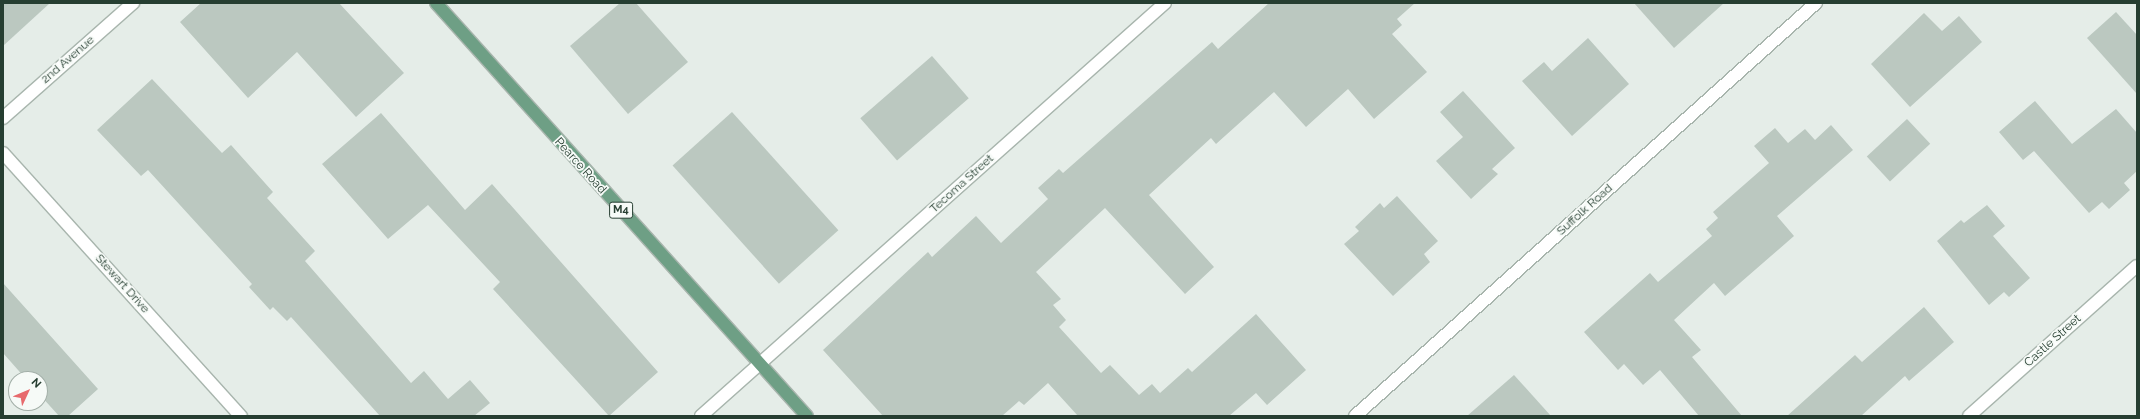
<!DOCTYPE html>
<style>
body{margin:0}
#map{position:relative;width:2140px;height:419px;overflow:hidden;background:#e5ede8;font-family:Raleway,sans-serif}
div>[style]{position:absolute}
.building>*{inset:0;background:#bbc8c0;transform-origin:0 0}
.roads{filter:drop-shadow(1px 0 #a8b5ad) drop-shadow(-1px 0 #a8b5ad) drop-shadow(0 1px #a8b5ad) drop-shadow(0 -1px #a8b5ad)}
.minor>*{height:12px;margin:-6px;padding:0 6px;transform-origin:6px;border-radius:6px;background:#fff}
.primary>*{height:12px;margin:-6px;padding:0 6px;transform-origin:6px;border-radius:6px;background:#6e9f85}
span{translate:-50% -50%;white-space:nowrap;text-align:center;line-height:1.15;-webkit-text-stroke:3.5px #f6faf7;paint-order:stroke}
.shield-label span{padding:1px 3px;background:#f6faf7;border:1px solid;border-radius:3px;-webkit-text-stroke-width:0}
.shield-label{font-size:11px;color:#263e31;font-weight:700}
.street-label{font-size:12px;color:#263e31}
.frame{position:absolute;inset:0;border:4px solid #263e31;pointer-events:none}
.north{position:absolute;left:8px;top:371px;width:40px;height:40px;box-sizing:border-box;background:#f6faf7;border:1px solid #a3afa8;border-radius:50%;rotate:46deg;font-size:11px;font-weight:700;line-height:16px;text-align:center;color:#263e31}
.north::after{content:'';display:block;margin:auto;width:14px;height:18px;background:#e76a6d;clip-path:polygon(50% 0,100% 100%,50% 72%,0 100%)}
</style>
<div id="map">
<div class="building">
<div style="clip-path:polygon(3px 3px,50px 3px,3px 46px)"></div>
<div style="clip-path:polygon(201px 3px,339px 3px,404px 73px,356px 117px,297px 52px,248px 98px,180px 22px)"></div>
<div style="clip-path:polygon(620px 3px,636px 3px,688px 62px,628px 114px,570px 46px)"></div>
<div style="clip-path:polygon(1269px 3px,1415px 3px,1397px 19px,1402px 25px,1392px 34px,1427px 72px,1374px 119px,1348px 89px,1306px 127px,1274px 92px,1216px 144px,1211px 138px,1149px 195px,1214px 267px,1185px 294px,1105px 208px,1036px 272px,1061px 299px,1053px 305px,1066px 320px,1059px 327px,1101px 373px,1110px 365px,1139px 395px,1152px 384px,1160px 393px,1188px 368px,1192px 372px,1256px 314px,1306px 370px,1267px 405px,1256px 393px,1229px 416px,1078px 416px,1048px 383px,1024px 405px,1019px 401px,1002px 416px,883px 416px,823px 350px,928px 252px,932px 257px,976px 216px,1001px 243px,1048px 199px,1038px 188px,1059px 169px,1063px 173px,1212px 42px,1218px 49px)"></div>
<div style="clip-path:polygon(1634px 3px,1724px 3px,1674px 48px)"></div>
<div style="clip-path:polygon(2116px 12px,2137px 35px,2137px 94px,2087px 38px)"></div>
<div style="clip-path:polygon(1924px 13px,1942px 31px,1959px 16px,1982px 42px,1910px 107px,1871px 64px)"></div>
<div style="clip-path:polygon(1588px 38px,1629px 84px,1572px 136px,1522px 81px,1544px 62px,1552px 71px)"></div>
<div style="left:932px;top:56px;width:56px;height:95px;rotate:49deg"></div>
<div style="clip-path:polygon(152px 79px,222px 153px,231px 145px,273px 192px,267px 198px,315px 251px,305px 261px,411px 383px,424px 371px,448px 399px,470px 380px,490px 403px,474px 416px,380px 416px,291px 317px,287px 321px,273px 307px,270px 310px,249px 287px,252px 284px,148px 170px,141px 176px,97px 130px)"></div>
<div style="clip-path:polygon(1463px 91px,1515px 148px,1492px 169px,1498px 174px,1471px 199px,1436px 161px,1463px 137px,1440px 112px)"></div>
<div style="clip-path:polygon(2035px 101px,2072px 144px,2116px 109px,2137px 133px,2137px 171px,2124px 183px,2130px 190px,2109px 209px,2102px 202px,2089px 213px,2034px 151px,2023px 160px,1999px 132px)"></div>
<div style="left:732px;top:112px;width:159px;height:80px;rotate:48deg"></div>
<div style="clip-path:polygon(381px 113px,465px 210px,492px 184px,658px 372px,609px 416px,493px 289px,500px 282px,428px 205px,388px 239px,322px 164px)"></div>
<div style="left:1907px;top:119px;width:34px;height:55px;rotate:47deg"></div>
<div style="clip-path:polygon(1831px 125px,1853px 150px,1777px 216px,1794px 236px,1725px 296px,1714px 283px,1674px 320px,1701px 350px,1692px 357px,1742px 416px,1699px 416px,1660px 370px,1643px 385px,1624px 364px,1618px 370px,1584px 332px,1650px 273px,1658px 282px,1712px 236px,1706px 229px,1718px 218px,1713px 212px,1769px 163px,1754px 146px,1775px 128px,1788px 143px,1805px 129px,1815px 140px)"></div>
<div style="clip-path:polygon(1397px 196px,1438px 241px,1424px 254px,1430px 262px,1393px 296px,1344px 244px,1359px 231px,1355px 227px,1380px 203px,1384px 208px)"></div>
<div style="clip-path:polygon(1987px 205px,2005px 226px,1993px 236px,2030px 278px,2009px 297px,2004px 292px,1989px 305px,1937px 241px,1961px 220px,1964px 223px)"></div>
<div style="clip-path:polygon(3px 283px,98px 389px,68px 416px,59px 416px,40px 395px,40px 379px,26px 379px,3px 353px)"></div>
<div style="clip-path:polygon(1924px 307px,1954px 342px,1909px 381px,1905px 376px,1861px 416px,1787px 416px,1855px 355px,1862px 362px)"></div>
<div style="clip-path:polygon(1514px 375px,1551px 416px,1467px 416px)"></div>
</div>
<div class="roads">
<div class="minor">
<div style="left:3px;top:118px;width:174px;rotate:-41.5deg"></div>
<div style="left:3px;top:153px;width:355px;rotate:47.9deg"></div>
<div style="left:701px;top:416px;width:621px;rotate:-41.67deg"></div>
<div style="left:1355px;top:416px;width:619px;rotate:-41.86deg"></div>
<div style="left:1969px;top:416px;width:225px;rotate:-41.8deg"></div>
</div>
<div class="primary">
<div style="left:436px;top:3px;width:555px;rotate:48.07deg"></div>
</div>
</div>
<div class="shield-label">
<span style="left:621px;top:210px">M4</span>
</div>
<div class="street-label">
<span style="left:68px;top:60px;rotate:-41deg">2nd Avenue</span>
<span style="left:580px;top:166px;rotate:48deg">Pearce Road</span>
<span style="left:962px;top:184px;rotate:-42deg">Tecoma Street</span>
<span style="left:1585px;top:210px;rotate:-42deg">Suffolk Road</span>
<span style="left:122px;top:284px;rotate:48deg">Stewart Drive</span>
<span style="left:2053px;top:341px;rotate:-42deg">Castle Street</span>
</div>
<div class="frame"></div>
<div class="north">N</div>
</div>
